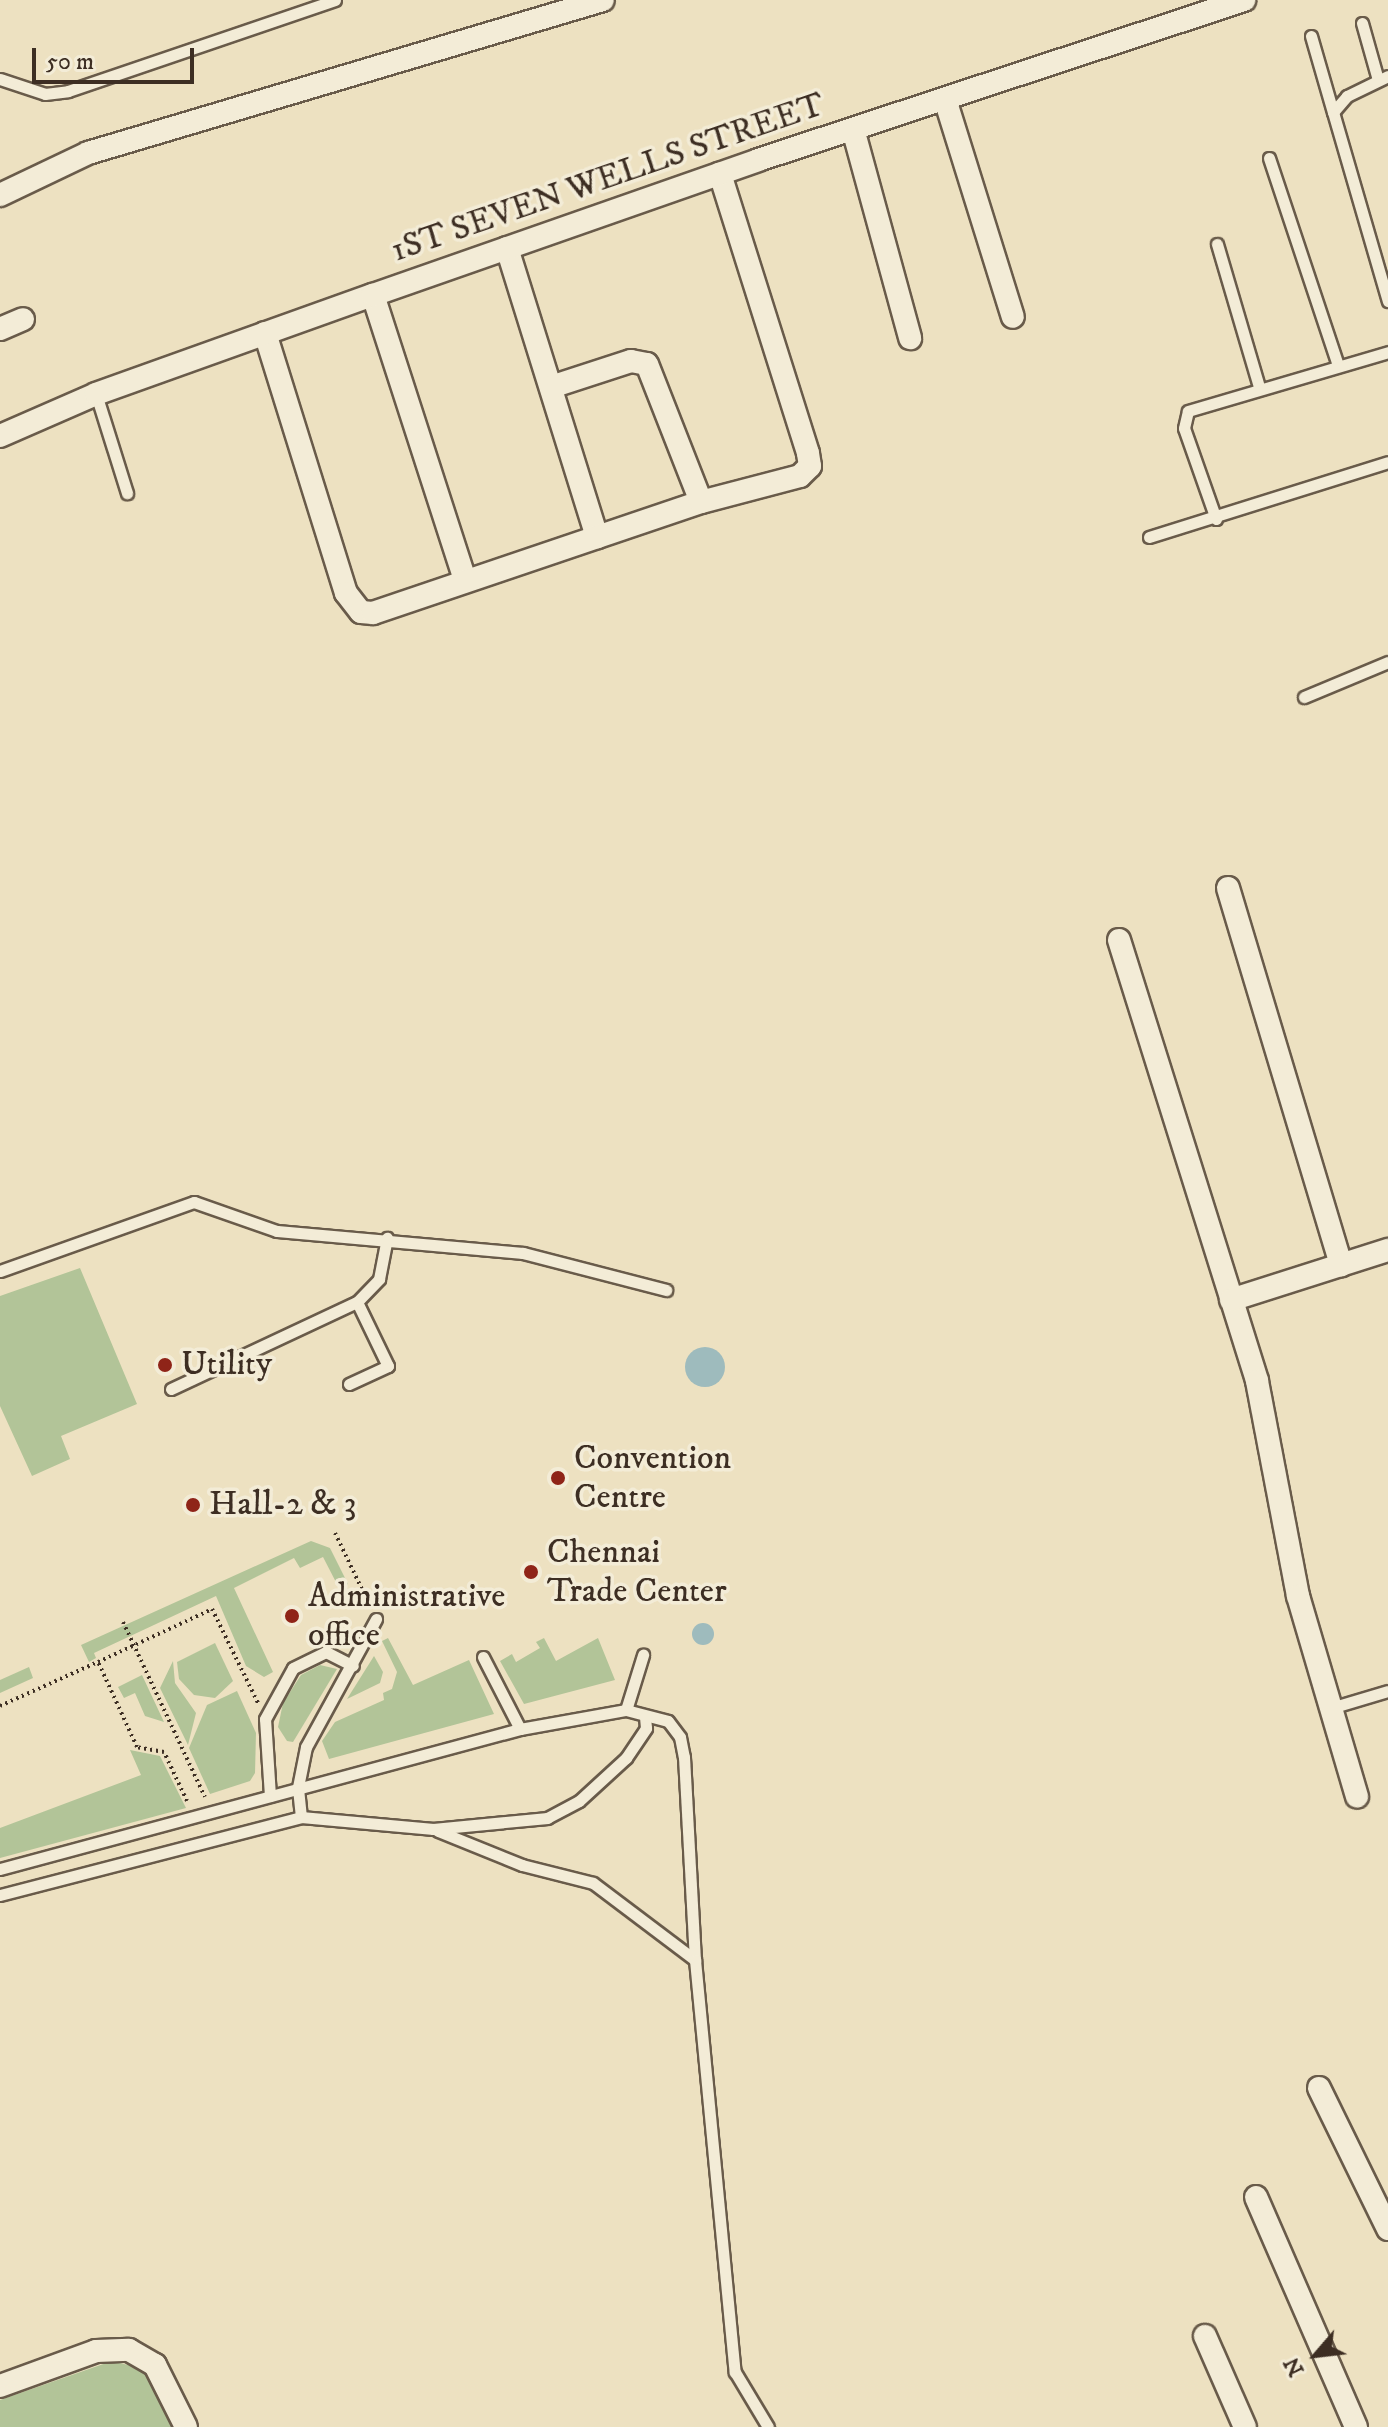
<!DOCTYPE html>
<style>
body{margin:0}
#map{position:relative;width:1388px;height:2427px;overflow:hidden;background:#ede1c1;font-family:"IM FELL DW Pica",serif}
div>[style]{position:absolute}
.green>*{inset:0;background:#b2c498}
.water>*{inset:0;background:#9ebbbd}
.round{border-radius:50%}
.path>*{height:4px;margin-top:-2px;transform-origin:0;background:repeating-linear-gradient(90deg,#3d2e23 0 2px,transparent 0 6px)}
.roads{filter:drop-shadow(2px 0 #695b4a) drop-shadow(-2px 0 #695b4a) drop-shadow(0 2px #695b4a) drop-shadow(0 -2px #695b4a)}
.service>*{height:11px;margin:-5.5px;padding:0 5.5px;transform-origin:5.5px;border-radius:5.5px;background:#f3ecd7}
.minor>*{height:22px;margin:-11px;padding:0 11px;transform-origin:11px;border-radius:11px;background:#f3ecd7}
.dots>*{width:22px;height:22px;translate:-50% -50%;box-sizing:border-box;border:4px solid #f3ecd7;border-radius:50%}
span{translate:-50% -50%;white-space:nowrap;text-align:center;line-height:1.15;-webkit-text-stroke:7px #f3ecd7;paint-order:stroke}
.street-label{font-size:34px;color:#3d2e23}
.poi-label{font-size:34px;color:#3d2e23}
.left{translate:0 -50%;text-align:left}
.north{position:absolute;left:1276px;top:2315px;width:80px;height:80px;-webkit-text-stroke:6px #f3ecd7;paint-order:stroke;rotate:242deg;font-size:22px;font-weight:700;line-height:32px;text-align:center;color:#3d2e23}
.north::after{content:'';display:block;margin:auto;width:28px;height:36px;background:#3d2e23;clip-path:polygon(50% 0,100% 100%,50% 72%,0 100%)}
.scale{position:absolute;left:32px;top:48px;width:162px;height:36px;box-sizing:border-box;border:4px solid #3d2e23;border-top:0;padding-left:10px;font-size:24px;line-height:28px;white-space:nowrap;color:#3d2e23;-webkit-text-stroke:6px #f3ecd7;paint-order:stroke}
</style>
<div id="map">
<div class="green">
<div style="clip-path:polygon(80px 1268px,137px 1404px,61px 1436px,70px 1459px,32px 1476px,0 1406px,0 1296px)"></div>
<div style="clip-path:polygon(311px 1541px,330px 1548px,348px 1584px,339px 1588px,323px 1557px,300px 1568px,294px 1558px,234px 1588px,273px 1672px,264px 1677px,246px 1666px,216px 1596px,94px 1653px,96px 1658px,89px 1662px,81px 1645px)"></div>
<div style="clip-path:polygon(388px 1638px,413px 1685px,469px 1660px,494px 1714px,329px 1759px,322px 1741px,335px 1722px,384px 1700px,383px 1693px,392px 1689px,397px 1672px,382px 1641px)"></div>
<div style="clip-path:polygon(544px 1638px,556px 1661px,598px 1638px,615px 1680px,524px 1704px,500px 1661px,512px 1654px,516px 1662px,540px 1648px,536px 1642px)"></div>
<div style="clip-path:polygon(215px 1643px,233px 1681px,215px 1698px,194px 1695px,179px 1679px,177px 1662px)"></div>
<div style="clip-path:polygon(374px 1656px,383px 1672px,380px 1683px,347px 1699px)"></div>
<div style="clip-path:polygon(173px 1661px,175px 1683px,196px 1713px,188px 1745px,160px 1688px)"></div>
<div style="clip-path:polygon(320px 1665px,337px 1669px,293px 1742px,287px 1741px,278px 1727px,283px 1703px,301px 1675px)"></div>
<div style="clip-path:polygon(29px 1667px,33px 1678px,0 1693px,0 1680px)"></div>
<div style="clip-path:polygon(142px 1675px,164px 1722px,145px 1716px,135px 1693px,124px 1698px,118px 1687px)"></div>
<div style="clip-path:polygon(237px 1691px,256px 1733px,255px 1773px,250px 1781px,210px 1794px,189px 1748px,207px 1705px)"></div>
<div style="clip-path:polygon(130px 1750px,160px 1756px,186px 1808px,0 1858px,0 1828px,141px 1775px)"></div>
<div style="clip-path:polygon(112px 2361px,140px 2368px,152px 2378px,173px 2427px,0 2427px,0 2400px)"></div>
</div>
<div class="water">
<div class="round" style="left:685px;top:1347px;width:40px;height:40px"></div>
<div class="round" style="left:692px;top:1623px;width:22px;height:22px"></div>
</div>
<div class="path">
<div style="left:335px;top:1533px;width:81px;rotate:64.4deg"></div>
<div style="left:123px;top:1622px;width:193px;rotate:64.9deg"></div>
<div style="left:0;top:1706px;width:107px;rotate:-24.2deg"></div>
<div style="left:187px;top:1801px;width:54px;rotate:-115.1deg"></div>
<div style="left:164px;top:1752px;width:27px;rotate:-170deg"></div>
<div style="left:137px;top:1747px;width:94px;rotate:-114.6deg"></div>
<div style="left:98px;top:1662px;width:126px;rotate:-24.9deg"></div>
<div style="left:212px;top:1609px;width:105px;rotate:63.9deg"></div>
</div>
<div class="roads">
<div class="service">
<div style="left:1362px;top:23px;width:59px;rotate:74.3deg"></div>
<div style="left:1311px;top:36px;width:79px;rotate:73.9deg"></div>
<div style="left:1388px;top:76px;width:46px;rotate:154deg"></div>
<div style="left:1347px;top:96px;width:21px;rotate:131deg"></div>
<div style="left:1333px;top:112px;width:197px;rotate:73.8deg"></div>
<div style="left:0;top:79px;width:47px;rotate:18.4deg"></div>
<div style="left:45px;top:94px;width:23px;rotate:-7deg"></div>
<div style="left:68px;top:91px;width:282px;rotate:-18.8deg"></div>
<div style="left:1269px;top:158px;width:218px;rotate:71.6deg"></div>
<div style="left:1217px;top:244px;width:149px;rotate:73.6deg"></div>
<div style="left:96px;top:394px;width:104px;rotate:72.6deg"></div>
<div style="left:1216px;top:519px;width:96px;rotate:-109.4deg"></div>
<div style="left:1184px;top:428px;width:17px;rotate:-77deg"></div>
<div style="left:1188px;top:411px;width:209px;rotate:-16.4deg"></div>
<div style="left:1149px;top:537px;width:250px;rotate:-17.4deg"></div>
<div style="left:1304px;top:697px;width:91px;rotate:-22.6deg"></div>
<div style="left:0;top:1271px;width:206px;rotate:-19.6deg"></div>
<div style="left:194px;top:1202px;width:88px;rotate:19.3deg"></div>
<div style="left:277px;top:1231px;width:247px;rotate:5.1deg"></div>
<div style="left:523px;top:1253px;width:148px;rotate:14.5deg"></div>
<div style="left:349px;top:1384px;width:43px;rotate:-24.8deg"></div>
<div style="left:388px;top:1366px;width:71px;rotate:-115.8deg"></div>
<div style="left:357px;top:1302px;width:32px;rotate:-46deg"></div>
<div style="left:379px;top:1279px;width:42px;rotate:-79deg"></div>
<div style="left:171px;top:1389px;width:205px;rotate:-25.1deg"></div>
<div style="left:483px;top:1657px;width:81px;rotate:62.8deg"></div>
<div style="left:1331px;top:1708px;width:59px;rotate:-16.6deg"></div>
<div style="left:626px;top:1710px;width:58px;rotate:-72.8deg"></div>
<div style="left:270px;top:1796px;width:77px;rotate:-93.7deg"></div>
<div style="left:265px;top:1719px;width:58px;rotate:-61.2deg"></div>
<div style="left:293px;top:1668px;width:37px;rotate:-26deg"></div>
<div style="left:326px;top:1652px;width:30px;rotate:27deg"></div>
<div style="left:301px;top:1817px;width:30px;rotate:-96deg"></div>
<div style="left:298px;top:1787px;width:41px;rotate:-78.7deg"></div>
<div style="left:306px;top:1747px;width:146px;rotate:-61.3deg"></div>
<div style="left:438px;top:1831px;width:91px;rotate:22deg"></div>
<div style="left:522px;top:1865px;width:73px;rotate:14.2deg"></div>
<div style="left:593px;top:1883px;width:128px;rotate:37deg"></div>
<div style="left:0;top:1869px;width:539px;rotate:-15.07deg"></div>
<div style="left:520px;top:1729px;width:108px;rotate:-10.2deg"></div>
<div style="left:626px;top:1710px;width:43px;rotate:14.7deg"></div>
<div style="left:668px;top:1721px;width:20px;rotate:53deg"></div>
<div style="left:680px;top:1737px;width:20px;rotate:79deg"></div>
<div style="left:684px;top:1757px;width:203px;rotate:86.9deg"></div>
<div style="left:695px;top:1960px;width:414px;rotate:84.5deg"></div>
<div style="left:735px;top:2372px;width:64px;rotate:59deg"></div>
<div style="left:0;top:1895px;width:311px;rotate:-14.5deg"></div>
<div style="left:301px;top:1817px;width:133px;rotate:5.2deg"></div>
<div style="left:433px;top:1829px;width:115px;rotate:-5.5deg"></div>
<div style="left:547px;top:1818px;width:36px;rotate:-28deg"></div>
<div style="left:579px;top:1801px;width:64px;rotate:-42.5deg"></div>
<div style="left:626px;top:1758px;width:36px;rotate:-56deg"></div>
<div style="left:646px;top:1728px;width:11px;rotate:-95deg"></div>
</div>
<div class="minor">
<div style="left:945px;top:99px;width:228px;rotate:72.7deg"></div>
<div style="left:853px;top:129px;width:217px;rotate:74.7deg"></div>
<div style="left:0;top:195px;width:98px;rotate:-25.5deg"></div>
<div style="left:88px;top:153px;width:537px;rotate:-16.55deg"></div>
<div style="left:507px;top:248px;width:303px;rotate:72.7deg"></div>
<div style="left:373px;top:295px;width:299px;rotate:72.1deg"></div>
<div style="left:0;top:329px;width:25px;rotate:-23deg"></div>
<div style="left:265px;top:333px;width:272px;rotate:72.7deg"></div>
<div style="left:346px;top:593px;width:24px;rotate:52deg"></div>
<div style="left:361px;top:612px;width:12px;rotate:5deg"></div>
<div style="left:373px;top:613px;width:346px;rotate:-18.7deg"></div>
<div style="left:701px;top:502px;width:102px;rotate:-14.7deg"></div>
<div style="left:800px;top:476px;width:14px;rotate:-45deg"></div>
<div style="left:810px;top:466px;width:13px;rotate:-99deg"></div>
<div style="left:808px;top:453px;width:293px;rotate:-107.5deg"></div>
<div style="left:551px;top:387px;width:84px;rotate:-18deg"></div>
<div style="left:631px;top:361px;width:16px;rotate:11deg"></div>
<div style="left:647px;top:364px;width:148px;rotate:68.6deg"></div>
<div style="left:0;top:436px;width:105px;rotate:-23.6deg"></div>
<div style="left:96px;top:394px;width:294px;rotate:-19.7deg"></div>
<div style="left:373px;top:295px;width:408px;rotate:-19.3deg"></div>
<div style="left:758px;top:160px;width:512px;rotate:-18.22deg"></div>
<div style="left:1228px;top:888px;width:394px;rotate:73.3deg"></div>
<div style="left:1119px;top:940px;width:462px;rotate:72.6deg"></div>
<div style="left:1257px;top:1381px;width:219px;rotate:79.2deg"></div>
<div style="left:1298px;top:1596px;width:209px;rotate:73.6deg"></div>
<div style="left:1231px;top:1300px;width:165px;rotate:-17.7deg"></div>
<div style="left:1319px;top:2088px;width:157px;rotate:63.9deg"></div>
<div style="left:1256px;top:2197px;width:251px;rotate:66.5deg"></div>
<div style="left:1205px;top:2336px;width:99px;rotate:66.3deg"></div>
<div style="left:0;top:2386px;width:102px;rotate:-20deg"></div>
<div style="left:96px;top:2351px;width:33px;rotate:-2deg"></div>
<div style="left:129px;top:2350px;width:30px;rotate:30deg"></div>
<div style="left:155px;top:2365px;width:69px;rotate:63.4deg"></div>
</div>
</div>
<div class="dots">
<div style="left:165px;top:1365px;background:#8f2418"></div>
<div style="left:558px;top:1478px;background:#8f2418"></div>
<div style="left:193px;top:1505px;background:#8f2418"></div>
<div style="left:531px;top:1572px;background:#8f2418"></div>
<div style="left:292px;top:1616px;background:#8f2418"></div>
</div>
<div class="street-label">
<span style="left:608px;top:178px;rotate:-19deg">1ST SEVEN WELLS STREET</span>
</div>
<div class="poi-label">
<span class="left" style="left:181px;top:1365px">Utility</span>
<span class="left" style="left:574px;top:1478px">Convention<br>Centre</span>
<span class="left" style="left:209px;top:1505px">Hall-2 &amp; 3</span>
<span class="left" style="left:547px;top:1572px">Chennai<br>Trade Center</span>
<span class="left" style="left:308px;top:1616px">Administrative<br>office</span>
</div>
<div class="north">N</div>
<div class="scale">50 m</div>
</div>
